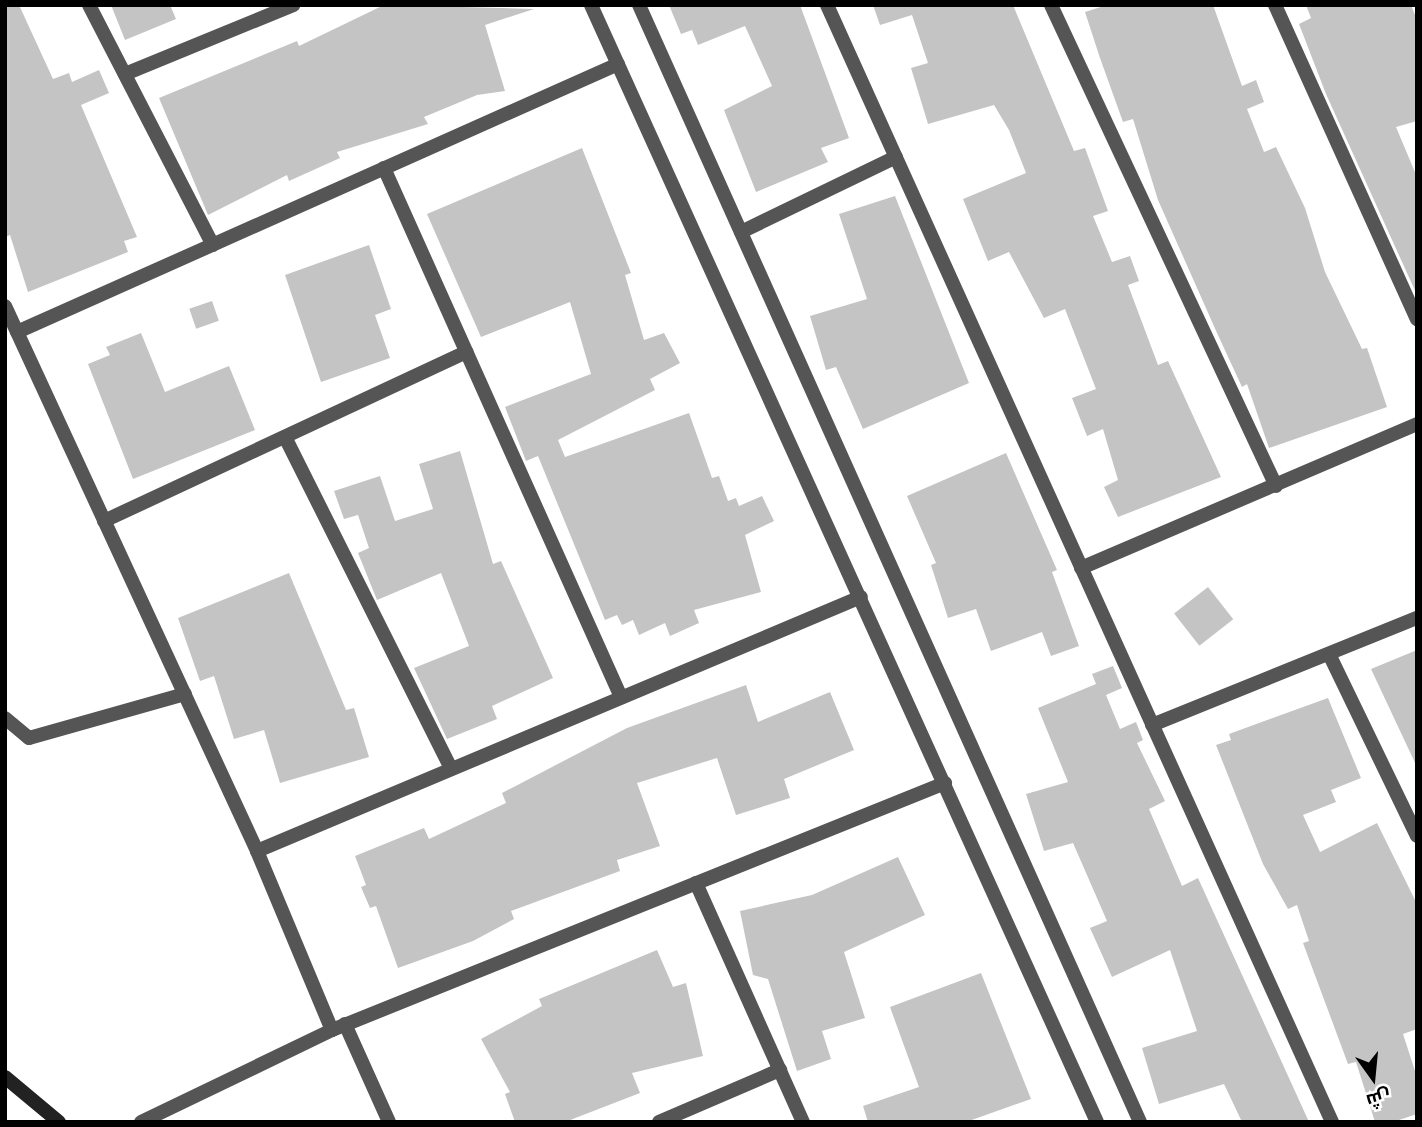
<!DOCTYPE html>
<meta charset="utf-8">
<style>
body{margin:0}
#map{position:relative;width:1422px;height:1127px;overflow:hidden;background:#fff;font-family:Poppins,Cairo,sans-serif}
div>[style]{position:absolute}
.building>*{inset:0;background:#c4c4c4;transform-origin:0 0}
.street>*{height:14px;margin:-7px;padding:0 7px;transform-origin:7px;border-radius:7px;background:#555}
.secondary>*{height:14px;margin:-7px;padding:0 7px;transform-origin:7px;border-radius:7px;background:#222}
span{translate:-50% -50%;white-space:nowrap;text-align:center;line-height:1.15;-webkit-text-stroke:6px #fff;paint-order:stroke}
.frame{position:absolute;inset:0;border:7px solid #000;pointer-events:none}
.north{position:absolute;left:1338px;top:1043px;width:70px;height:70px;-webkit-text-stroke:5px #fff;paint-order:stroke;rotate:165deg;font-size:19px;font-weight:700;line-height:28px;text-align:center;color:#000}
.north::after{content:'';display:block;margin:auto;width:24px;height:32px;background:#000;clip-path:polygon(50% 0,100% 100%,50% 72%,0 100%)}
</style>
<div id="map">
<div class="building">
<div style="clip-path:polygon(5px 5px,19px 5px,53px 79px,69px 73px,72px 82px,99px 70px,109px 93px,81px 105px,137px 237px,124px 241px,128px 252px,28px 292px,10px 235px,5px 237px)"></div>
<div style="clip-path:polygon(111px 5px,170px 5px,176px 19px,125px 40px)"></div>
<div style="clip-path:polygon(384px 5px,534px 9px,485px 25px,505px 91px,477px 95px,424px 117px,428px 124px,337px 152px,340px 158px,289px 181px,287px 175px,208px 215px,159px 98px,297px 41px,299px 46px)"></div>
<div style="clip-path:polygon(669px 5px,800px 5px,849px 138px,821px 148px,828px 162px,756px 192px,724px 110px,772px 86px,745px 26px,698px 45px,692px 30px,681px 34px)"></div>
<div style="clip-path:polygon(873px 5px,1013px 5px,1074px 151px,1085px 148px,1108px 211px,1093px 216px,1112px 262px,1130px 256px,1139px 281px,1128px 285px,1158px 365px,1168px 361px,1221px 477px,1118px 517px,1104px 487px,1118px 480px,1103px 429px,1087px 436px,1072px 398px,1096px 389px,1065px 309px,1044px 318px,1009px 252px,988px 261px,963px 199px,1026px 173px,1009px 130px,994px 105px,928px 124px,911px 68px,928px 63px,912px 15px,880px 25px)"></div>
<div style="clip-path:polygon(1107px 5px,1213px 5px,1242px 86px,1256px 80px,1264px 102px,1247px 109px,1264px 152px,1276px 147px,1305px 208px,1325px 272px,1362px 349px,1367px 348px,1387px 407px,1269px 448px,1247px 384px,1242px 387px,1217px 333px,1158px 200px,1133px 119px,1123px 122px,1100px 58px,1085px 12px)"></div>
<div style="clip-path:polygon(1306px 5px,1411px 5px,1417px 20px,1417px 121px,1396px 127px,1417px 177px,1417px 295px,1326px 94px,1299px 24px,1311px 18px)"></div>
<div style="clip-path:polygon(582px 148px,631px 273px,625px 275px,644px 340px,664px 333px,680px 363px,650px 379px,655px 390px,558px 440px,565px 457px,689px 413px,712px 478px,719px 476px,728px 501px,736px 498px,739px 506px,762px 496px,774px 521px,745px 535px,761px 592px,694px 610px,699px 623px,670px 636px,665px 623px,639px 635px,633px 620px,622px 625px,617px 615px,605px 620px,538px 456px,526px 461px,505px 407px,591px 374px,570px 302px,481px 337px,427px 214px)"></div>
<div style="clip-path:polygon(895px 196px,969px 383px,863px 429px,836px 367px,826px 370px,810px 316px,867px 299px,839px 214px)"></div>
<div style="clip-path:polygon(369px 245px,391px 309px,375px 315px,390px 358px,321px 382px,285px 275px)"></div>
<div style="left:212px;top:301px;width:21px;height:24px;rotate:71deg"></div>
<div style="clip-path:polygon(141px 333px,165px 392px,229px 366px,255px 430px,133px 479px,88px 364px,110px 355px,106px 347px)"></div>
<div style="clip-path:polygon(460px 451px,493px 564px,501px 561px,553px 678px,492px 706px,497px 719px,447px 739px,414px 668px,469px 646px,441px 573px,377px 600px,358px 553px,369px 548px,358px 515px,344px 519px,334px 491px,380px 476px,395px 521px,433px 509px,419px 464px)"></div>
<div style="clip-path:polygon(1006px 453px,1057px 570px,1052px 572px,1079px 646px,1051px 656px,1042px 632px,991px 651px,976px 609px,948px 618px,931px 565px,936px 563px,907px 496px)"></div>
<div style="clip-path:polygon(289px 573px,346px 710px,354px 708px,369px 757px,280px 783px,264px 730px,234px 739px,214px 676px,200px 681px,178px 618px)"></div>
<div style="left:1208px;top:587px;width:41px;height:43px;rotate:52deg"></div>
<div style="clip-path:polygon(1417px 650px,1417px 767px,1371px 669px)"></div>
<div style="clip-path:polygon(1113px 666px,1122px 688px,1106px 695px,1120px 729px,1136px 722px,1143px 740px,1137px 743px,1165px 801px,1149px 809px,1182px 886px,1198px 878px,1309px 1122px,1242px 1122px,1224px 1084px,1159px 1104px,1142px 1048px,1197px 1031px,1170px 950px,1112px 977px,1090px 928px,1107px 921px,1073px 843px,1044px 851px,1026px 794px,1068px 782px,1038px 708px,1096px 684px,1092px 674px)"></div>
<div style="clip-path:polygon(746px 685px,758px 722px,830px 692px,854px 750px,784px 779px,790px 798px,736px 815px,717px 758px,637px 783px,660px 846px,617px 860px,620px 871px,511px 911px,514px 919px,473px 941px,398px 968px,376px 906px,370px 908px,361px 887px,366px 885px,355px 856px,424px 828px,429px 839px,506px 803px,502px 793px,627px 728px)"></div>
<div style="clip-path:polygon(1328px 698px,1361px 778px,1331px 790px,1336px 802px,1303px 815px,1320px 852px,1377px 823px,1417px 904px,1417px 1029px,1403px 1034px,1417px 1077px,1417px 1114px,1393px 1122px,1375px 1122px,1356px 1062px,1348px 1064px,1303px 943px,1309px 941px,1297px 905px,1288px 909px,1263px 864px,1216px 745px,1231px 740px,1229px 734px)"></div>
<div style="clip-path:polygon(898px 857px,925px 915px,844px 952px,865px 1018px,822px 1031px,831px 1059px,797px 1071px,768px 979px,753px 975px,740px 911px,812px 895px)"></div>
<div style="clip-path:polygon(657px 950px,673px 987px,686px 983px,703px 1056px,632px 1073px,640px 1093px,565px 1122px,515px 1122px,505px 1094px,510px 1092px,481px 1039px,542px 1006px,539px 999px)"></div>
<div style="clip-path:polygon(981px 973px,1031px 1099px,966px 1122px,868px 1122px,863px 1106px,919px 1087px,890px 1007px)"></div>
</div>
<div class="street">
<div style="left:89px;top:5px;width:270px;rotate:62.7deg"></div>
<div style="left:591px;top:5px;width:1226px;rotate:65.63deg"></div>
<div style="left:639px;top:5px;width:1224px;rotate:65.84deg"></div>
<div style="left:827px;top:5px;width:1226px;rotate:65.67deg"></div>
<div style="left:1051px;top:5px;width:531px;rotate:64.93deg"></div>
<div style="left:1275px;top:5px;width:345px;rotate:65.7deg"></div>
<div style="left:125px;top:74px;width:182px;rotate:-22.3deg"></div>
<div style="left:384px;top:168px;width:580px;rotate:65.87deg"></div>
<div style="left:741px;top:232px;width:172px;rotate:-25.8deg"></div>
<div style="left:5px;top:306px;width:600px;rotate:65.18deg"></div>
<div style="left:257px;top:851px;width:194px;rotate:67.3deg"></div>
<div style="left:17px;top:332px;width:658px;rotate:-24.03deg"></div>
<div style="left:285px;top:437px;width:371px;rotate:63.4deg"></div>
<div style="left:104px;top:521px;width:400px;rotate:-25deg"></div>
<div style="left:1081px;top:568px;width:366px;rotate:-23.2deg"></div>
<div style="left:1329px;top:654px;width:202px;rotate:64.2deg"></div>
<div style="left:5px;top:718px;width:31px;rotate:40deg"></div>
<div style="left:29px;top:738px;width:162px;rotate:-15.8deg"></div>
<div style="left:1152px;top:725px;width:286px;rotate:-22deg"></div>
<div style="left:257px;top:851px;width:655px;rotate:-22.81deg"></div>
<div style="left:696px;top:883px;width:262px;rotate:65.9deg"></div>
<div style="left:345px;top:1024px;width:107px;rotate:65.8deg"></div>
<div style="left:141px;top:1122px;width:212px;rotate:-25.7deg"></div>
<div style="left:332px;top:1030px;width:661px;rotate:-21.95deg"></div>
<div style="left:659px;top:1122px;width:132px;rotate:-23.3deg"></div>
</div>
<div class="secondary">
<div style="left:5px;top:1077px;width:70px;rotate:39.8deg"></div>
</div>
<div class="frame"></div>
<div class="north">ش</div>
</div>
